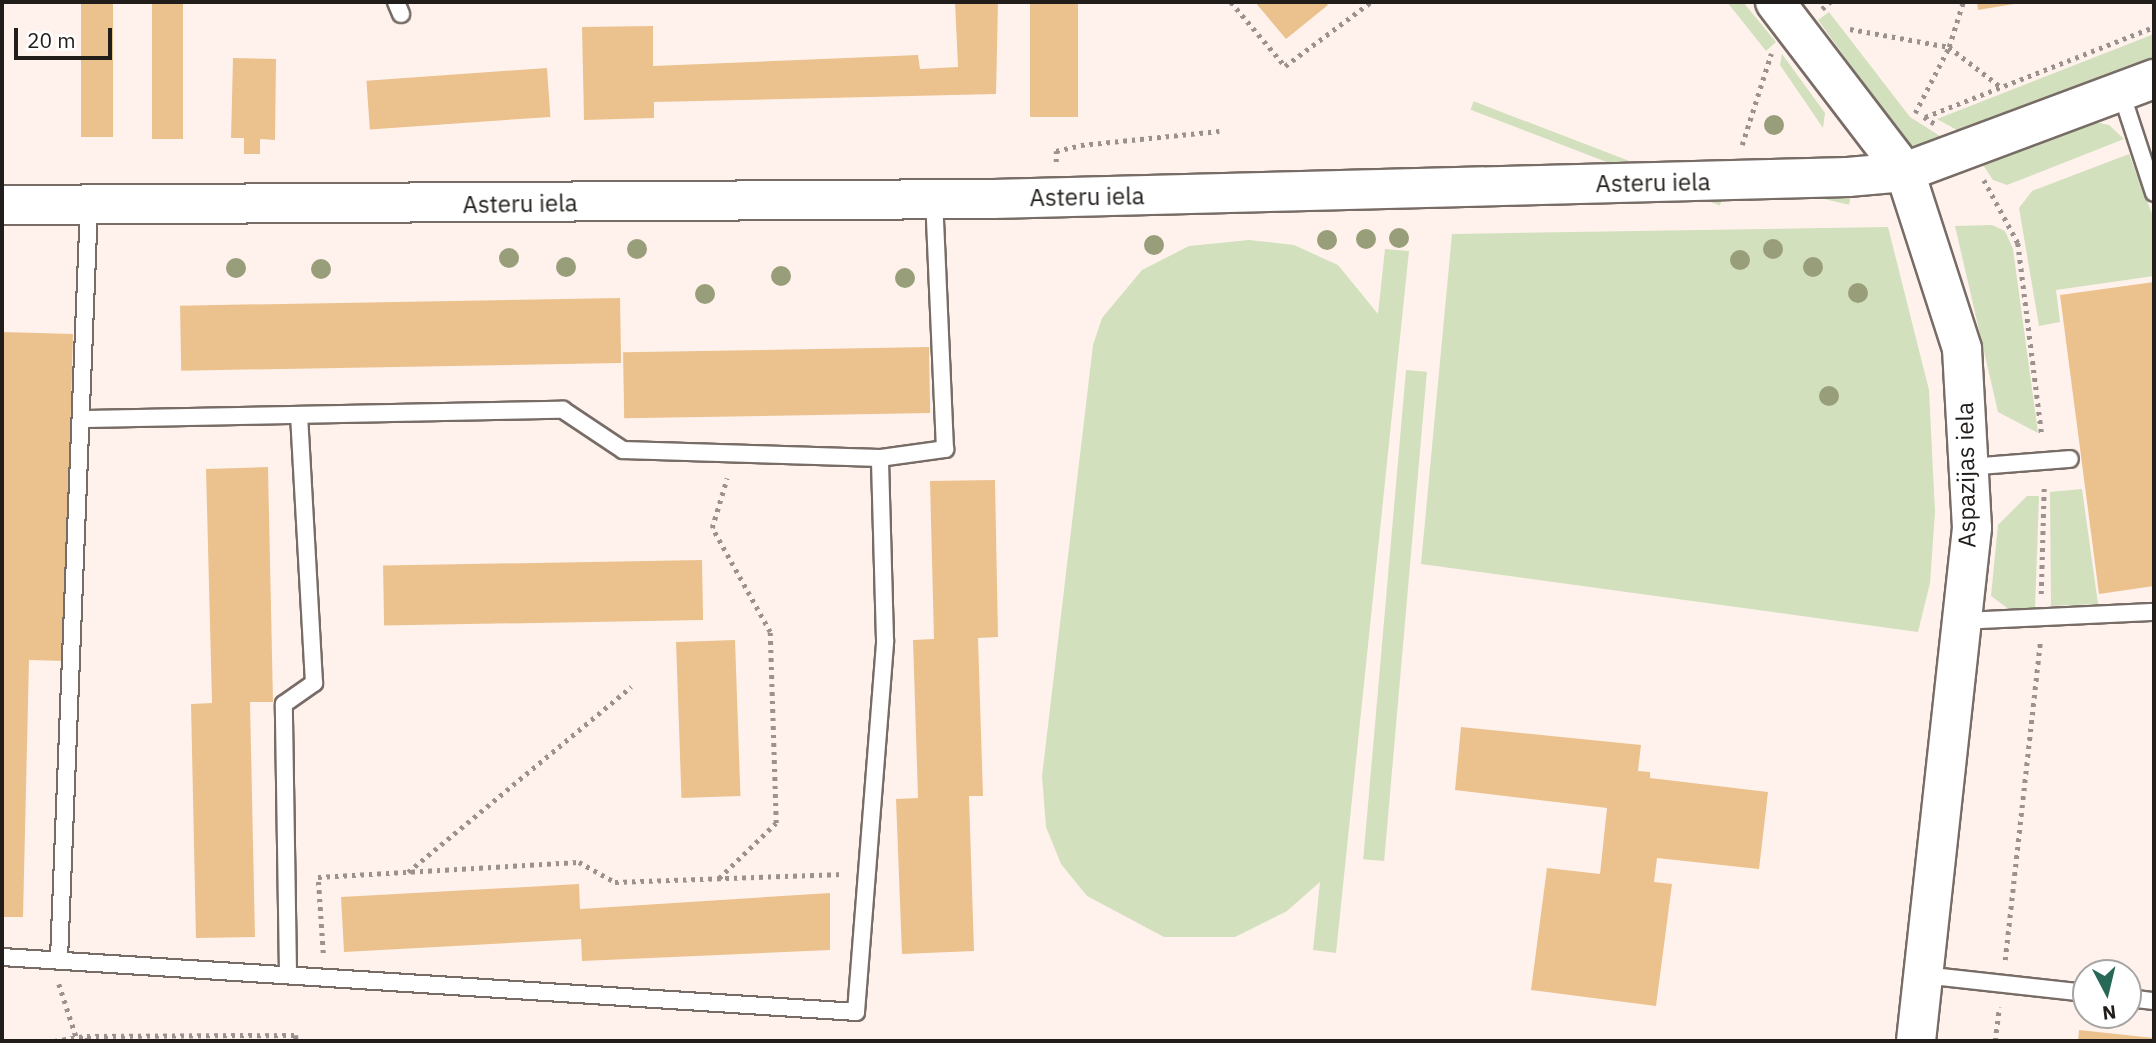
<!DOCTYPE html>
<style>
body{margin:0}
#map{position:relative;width:2156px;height:1043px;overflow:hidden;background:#fff2ec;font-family:"IBM Plex Sans",sans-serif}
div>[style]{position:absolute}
.green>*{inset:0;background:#d2e0bd;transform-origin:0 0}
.building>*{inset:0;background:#ebc28e;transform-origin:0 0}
.path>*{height:4.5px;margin-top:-2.25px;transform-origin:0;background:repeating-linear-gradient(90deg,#9b928d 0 3.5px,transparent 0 8.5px)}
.roads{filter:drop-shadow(2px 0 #776c66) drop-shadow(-2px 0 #776c66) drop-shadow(0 2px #776c66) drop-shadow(0 -2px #776c66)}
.lane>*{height:16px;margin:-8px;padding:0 8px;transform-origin:8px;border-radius:8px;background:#fff}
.secondary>*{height:38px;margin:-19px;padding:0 19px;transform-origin:19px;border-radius:19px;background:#fff}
.trees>*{width:20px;height:20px;margin:-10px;border-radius:50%;background:#999e7a}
span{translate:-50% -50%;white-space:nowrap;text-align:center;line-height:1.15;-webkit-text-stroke:7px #fff;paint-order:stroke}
.street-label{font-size:24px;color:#211d1a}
.frame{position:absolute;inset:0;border:4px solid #211d1a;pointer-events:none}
.north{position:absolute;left:2072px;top:959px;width:70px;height:70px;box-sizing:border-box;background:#fff;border:2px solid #a6a5a3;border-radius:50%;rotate:173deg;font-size:19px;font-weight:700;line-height:28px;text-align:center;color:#211d1a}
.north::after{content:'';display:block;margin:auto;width:24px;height:32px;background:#276856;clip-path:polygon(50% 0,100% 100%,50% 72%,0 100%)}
.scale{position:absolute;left:14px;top:28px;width:98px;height:32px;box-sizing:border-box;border:4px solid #211d1a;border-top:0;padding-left:9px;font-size:21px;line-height:24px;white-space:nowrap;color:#211d1a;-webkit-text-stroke:5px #fff;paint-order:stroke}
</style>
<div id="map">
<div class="green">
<div style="clip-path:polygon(1727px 2px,1743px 2px,1776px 42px,1766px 51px)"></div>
<div style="clip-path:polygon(1829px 12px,1910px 117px,1948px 141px,1909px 146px,1818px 20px)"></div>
<div style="clip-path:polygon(2154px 34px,2154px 64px,1964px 134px,1937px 119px)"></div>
<div style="clip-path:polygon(1782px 54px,1825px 113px,1823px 128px,1780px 65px)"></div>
<div style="clip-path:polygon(2090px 121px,2109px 125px,2124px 139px,2007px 185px,1993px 180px,1981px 162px)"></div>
<div style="clip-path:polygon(2129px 154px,2154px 219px,2154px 276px,2056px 290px,2060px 322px,2039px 326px,2019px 208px,2032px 191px)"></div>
<div style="left:1851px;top:196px;width:9px;height:110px;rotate:103deg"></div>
<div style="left:1723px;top:197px;width:9px;height:267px;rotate:111deg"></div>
<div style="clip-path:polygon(1992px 225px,2005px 231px,2013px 249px,2038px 433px,1998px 412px,1955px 226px)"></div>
<div style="clip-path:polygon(1888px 227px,1929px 390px,1935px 512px,1930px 583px,1918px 632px,1421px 564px,1452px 234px)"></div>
<div style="clip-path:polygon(1249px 240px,1294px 245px,1338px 265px,1378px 314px,1385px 249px,1409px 251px,1336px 953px,1313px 950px,1320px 882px,1287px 911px,1235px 937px,1164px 937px,1087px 896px,1061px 864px,1046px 827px,1042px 776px,1093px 345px,1102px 318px,1142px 270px,1189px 246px)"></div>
<div style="left:1406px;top:370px;width:21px;height:491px;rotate:5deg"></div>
<div style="clip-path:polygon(2082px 489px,2098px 604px,2051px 606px,2050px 492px)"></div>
<div style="clip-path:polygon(2027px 496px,2039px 496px,2035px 609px,2010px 610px,1991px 596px,1998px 525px)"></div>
</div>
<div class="building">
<div style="left:81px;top:2px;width:32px;height:135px"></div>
<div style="left:152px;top:2px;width:31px;height:137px"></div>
<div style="clip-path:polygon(955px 2px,998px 2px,996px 94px,654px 102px,654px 118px,584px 120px,582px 27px,653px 26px,653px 66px,918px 55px,920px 69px,958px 67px)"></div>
<div style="left:1030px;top:2px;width:48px;height:115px"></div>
<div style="clip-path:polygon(1255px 2px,1326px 2px,1328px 5px,1286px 39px)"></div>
<div style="clip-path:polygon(1977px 2px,2020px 2px,2020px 3px,1978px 10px)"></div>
<div style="clip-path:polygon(233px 58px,276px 59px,275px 140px,260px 139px,260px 154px,244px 154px,244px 138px,231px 138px)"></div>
<div style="left:547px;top:68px;width:49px;height:181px;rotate:86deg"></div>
<div style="clip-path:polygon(2154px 282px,2154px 586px,2099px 594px,2060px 295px)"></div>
<div style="left:620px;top:298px;width:65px;height:440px;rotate:89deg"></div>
<div style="clip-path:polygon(2px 332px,73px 334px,64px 661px,29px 660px,23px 917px,2px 917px)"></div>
<div style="left:929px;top:347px;width:66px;height:306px;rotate:89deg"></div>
<div style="clip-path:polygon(268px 467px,273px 702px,250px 702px,255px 937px,196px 938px,191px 704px,212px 703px,206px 469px)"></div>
<div style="clip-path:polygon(995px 480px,998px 637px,978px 638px,983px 796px,969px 796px,974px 951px,902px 954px,896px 799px,918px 798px,913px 640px,934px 639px,930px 481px)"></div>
<div style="left:702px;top:560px;width:60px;height:319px;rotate:89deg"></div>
<div style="left:735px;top:640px;width:156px;height:59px;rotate:88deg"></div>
<div style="clip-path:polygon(1461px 727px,1641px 745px,1638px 771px,1650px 772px,1650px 778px,1768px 792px,1759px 869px,1657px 858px,1654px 882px,1672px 884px,1656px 1006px,1531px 990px,1547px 868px,1600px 874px,1607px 808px,1455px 790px)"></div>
<div style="clip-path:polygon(579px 884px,580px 909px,830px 893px,830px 950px,582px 961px,581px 939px,344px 952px,341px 897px)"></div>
<div style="clip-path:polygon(2079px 1030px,2154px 1038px,2154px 1041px,2078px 1041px)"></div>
</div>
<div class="path">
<div style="left:1231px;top:2px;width:84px;rotate:49.8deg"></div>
<div style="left:1285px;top:66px;width:107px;rotate:-36.7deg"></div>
<div style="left:1822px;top:9px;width:11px;rotate:-41deg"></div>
<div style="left:1850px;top:29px;width:101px;rotate:10.3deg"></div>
<div style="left:1949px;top:47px;width:66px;rotate:37.6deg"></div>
<div style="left:1915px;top:113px;width:74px;rotate:-62.7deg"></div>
<div style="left:1949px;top:47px;width:47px;rotate:-72.7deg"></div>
<div style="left:1924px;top:117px;width:13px;rotate:32deg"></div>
<div style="left:1925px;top:117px;width:246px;rotate:-21.5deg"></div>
<div style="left:1742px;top:145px;width:96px;rotate:-72.3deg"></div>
<div style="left:1056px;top:162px;width:11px;rotate:-90deg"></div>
<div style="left:1056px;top:151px;width:26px;rotate:-13deg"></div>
<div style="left:1081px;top:145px;width:139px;rotate:-5.8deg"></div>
<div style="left:1984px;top:180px;width:72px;rotate:61.6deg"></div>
<div style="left:2018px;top:243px;width:195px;rotate:82.9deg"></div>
<div style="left:2041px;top:594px;width:110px;rotate:-88.4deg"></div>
<div style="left:408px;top:872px;width:290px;rotate:-39.7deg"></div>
<div style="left:719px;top:878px;width:79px;rotate:-44deg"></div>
<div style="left:776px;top:823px;width:191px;rotate:-91.8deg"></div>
<div style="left:770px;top:632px;width:119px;rotate:-119.1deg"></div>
<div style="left:712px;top:528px;width:52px;rotate:-73.3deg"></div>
<div style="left:323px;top:953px;width:76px;rotate:-93.8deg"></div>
<div style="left:318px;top:877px;width:261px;rotate:-3.3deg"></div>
<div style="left:579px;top:862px;width:41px;rotate:29.1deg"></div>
<div style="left:615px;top:882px;width:229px;rotate:-2deg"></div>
<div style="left:2005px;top:960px;width:321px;rotate:-83.7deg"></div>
<div style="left:59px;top:984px;width:55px;rotate:71.9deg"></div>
<div style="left:54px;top:1041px;width:33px;rotate:-9deg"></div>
<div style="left:87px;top:1041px;width:5px;rotate:-90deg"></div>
<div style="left:87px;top:1036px;width:209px;rotate:-0.3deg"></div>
<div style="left:296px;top:1035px;width:6px;rotate:90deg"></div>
<div style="left:1995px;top:1041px;width:34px;rotate:-83deg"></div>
</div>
<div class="roads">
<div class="lane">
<div style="left:396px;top:2px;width:13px;rotate:67deg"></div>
<div style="left:2121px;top:92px;width:106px;rotate:71.9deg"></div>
<div style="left:82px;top:419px;width:481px;rotate:-1.1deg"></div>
<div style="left:563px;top:410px;width:72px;rotate:33.7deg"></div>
<div style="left:623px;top:450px;width:257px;rotate:1.8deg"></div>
<div style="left:1968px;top:467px;width:102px;rotate:-4.5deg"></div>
<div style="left:1962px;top:621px;width:192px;rotate:-2.7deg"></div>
<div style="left:2px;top:957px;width:856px;rotate:3.68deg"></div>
<div style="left:856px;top:1012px;width:373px;rotate:-85.5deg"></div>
<div style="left:885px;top:640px;width:182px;rotate:-91.6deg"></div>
<div style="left:880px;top:458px;width:66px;rotate:-7.9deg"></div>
<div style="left:945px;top:449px;width:251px;rotate:-92.5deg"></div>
<div style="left:59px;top:959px;width:753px;rotate:-87.72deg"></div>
<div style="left:288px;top:973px;width:269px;rotate:-90.9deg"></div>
<div style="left:284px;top:704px;width:37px;rotate:-35deg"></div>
<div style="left:314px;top:683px;width:268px;rotate:-93.2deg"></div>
<div style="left:1923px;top:975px;width:164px;rotate:6.3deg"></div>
<div style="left:2128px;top:998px;width:26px;rotate:7deg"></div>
</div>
<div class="secondary">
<div style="left:1775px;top:2px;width:214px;rotate:52.6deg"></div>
<div style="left:1905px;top:172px;width:186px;rotate:72.1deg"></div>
<div style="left:1962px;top:349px;width:179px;rotate:86.8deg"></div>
<div style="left:1972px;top:528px;width:516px;rotate:96.23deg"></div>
<div style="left:2px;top:205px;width:991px;rotate:-0.35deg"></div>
<div style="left:993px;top:199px;width:855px;rotate:-1.47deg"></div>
<div style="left:1848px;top:177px;width:57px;rotate:-5deg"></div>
<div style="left:1905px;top:172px;width:266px;rotate:-20.5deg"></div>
</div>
</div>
<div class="trees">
<div style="left:1774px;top:125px"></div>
<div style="left:1399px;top:238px"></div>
<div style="left:1366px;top:239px"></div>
<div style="left:1327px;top:240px"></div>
<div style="left:1154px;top:245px"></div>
<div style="left:637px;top:249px"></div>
<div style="left:1773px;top:249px"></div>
<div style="left:509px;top:258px"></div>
<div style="left:1740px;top:260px"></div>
<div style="left:566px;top:267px"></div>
<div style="left:1813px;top:267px"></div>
<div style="left:236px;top:268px"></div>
<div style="left:321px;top:269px"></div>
<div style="left:781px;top:276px"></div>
<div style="left:905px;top:278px"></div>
<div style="left:1858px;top:293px"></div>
<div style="left:705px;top:294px"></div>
<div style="left:1829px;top:396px"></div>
</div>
<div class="street-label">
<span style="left:1653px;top:183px;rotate:-1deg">Asteru iela</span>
<span style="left:1087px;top:197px;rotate:-1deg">Asteru iela</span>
<span style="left:520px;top:204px;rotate:-1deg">Asteru iela</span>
<span style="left:1966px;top:475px;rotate:-91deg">Aspazijas iela</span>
</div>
<div class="frame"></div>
<div class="north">N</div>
<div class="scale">20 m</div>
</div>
